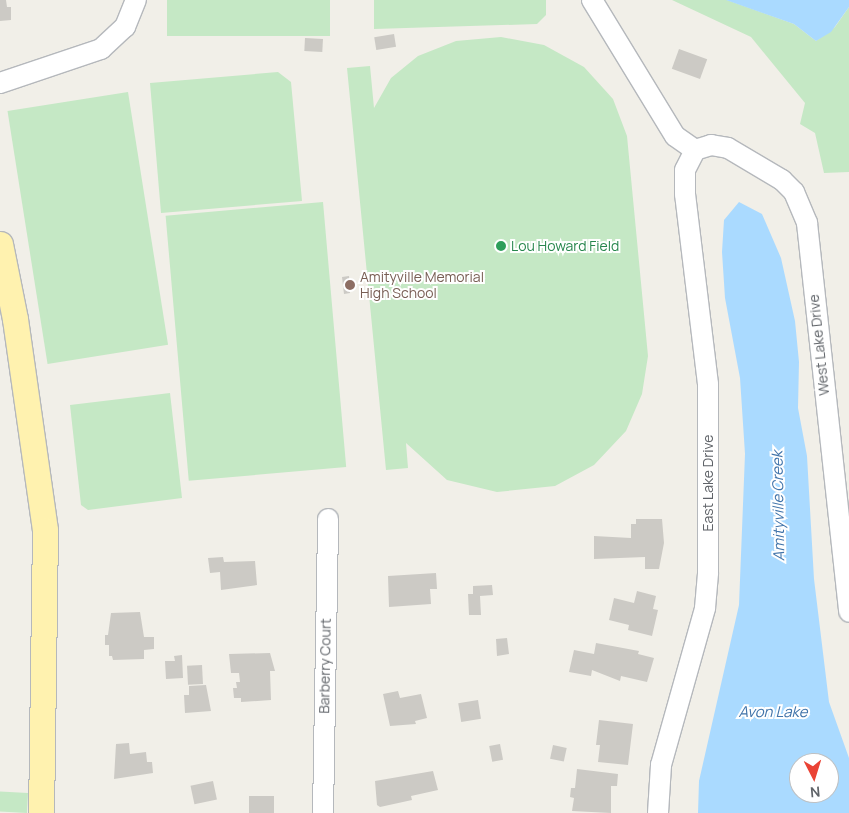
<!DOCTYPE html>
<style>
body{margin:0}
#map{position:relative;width:849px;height:813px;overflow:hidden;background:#f1efe8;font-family:Manrope,sans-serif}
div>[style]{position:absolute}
.green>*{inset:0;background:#c5e8c5;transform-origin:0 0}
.water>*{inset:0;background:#aadaff}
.building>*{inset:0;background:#cccac5;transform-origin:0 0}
.roads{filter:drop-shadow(1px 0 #b5b8bc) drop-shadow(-1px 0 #b5b8bc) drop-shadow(0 1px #b5b8bc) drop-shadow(0 -1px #b5b8bc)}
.minor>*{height:20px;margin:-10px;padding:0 10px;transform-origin:10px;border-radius:10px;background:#fff}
.major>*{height:25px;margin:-12.5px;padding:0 12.5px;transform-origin:12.5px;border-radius:12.5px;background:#fff2af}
.dots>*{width:14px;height:14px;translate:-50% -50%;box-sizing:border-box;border:2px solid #fff;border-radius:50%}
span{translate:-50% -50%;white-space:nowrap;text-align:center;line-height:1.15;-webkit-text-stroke:4px #fff;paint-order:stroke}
.leisure-label{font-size:14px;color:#27864d}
.left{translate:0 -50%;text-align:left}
.education-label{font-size:14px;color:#785e54}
.street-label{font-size:14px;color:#5f6368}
.water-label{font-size:15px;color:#4174aa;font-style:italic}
.north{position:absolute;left:789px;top:753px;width:50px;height:50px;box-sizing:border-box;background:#fff;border:1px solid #bfc1c3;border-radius:50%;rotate:175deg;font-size:14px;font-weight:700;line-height:20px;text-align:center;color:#5f6368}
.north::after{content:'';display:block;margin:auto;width:18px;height:22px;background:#ea4335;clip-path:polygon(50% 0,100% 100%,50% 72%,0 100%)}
</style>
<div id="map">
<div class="green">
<div style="left:167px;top:0;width:163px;height:36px"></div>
<div style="clip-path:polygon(374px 0,546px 0,546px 15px,537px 24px,374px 29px)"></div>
<div style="clip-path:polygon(672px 0,727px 0,794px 24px,816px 41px,835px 27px,849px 7px,849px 172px,824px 173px,815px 133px,800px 124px,805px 103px,751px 37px)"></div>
<div style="clip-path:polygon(501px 37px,544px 45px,584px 67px,613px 99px,627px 136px,648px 356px,642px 394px,626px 431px,594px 465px,555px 486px,497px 492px,447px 480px,406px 443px,408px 468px,386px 470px,347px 68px,370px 66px,374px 108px,391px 78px,418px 56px,456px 41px)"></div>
<div style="clip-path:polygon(278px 72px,291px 82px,302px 201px,161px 213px,150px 83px)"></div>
<div style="left:128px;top:92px;width:256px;height:122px;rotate:81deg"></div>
<div style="left:323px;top:202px;width:266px;height:158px;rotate:85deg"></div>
<div style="clip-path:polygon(170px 393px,182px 498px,88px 510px,81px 505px,70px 405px)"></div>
<div style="left:28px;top:793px;width:20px;height:28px;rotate:93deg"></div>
</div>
<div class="water">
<div style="clip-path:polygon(726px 0,849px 0,849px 7px,831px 32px,816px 41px,794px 24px)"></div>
<div style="clip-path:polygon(evenodd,739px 202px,762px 214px,781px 258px,795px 321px,799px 362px,798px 408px,807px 456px,814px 579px,829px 702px,849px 758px,849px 813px,698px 813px,699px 781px,739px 605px,745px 454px,740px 378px,725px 298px,722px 252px,724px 220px,739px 202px,799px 763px,829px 763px,829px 793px,799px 793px,799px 763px)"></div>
</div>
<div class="building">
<div style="clip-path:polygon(0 0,6px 0,7px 7px,11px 7px,11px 20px,0 21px)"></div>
<div style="left:394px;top:34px;width:13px;height:20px;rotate:81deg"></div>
<div style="left:305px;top:38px;width:18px;height:13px;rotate:3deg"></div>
<div style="left:679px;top:49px;width:30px;height:21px;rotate:20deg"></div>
<div style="clip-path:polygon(349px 276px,350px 293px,344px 294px,342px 277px)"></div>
<div style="clip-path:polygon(636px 519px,662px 519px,664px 543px,659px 569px,645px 569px,645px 557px,594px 559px,594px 536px,631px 538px,631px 524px,636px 524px)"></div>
<div style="clip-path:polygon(223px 557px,224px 562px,255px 561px,257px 585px,221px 590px,220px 572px,210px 573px,208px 558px)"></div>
<div style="clip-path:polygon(436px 573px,437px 589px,430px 589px,431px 604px,389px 607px,388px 576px)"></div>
<div style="clip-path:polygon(492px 585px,493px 595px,480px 596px,481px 615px,469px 615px,468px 594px,473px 594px,473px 586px)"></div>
<div style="clip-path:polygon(637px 591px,656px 596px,653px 609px,658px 610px,652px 636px,628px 630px,629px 625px,609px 620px,614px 598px,634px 603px)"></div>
<div style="clip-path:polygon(140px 612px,144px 637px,154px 637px,154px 649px,144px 650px,144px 659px,113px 660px,112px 656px,109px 656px,109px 645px,105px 645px,105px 635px,108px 635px,111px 613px)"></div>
<div style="clip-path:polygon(507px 638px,509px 654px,497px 656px,496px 639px)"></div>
<div style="clip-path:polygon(596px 643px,639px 651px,638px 654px,654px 658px,647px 682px,621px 676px,620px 681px,592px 670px,591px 676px,569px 672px,574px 650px,594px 654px)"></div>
<div style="clip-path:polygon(270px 653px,275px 671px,270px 671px,271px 700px,241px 702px,241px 698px,234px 698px,233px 688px,237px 688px,236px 682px,240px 682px,239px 673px,231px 673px,229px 654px)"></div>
<div style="clip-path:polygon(182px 655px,183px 678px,166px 679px,165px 661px,175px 661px,174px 656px)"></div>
<div style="left:202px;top:665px;width:19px;height:15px;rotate:87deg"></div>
<div style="clip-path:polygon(206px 685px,211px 711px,185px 713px,184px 695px,189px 695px,189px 686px)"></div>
<div style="clip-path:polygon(398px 691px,400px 698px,421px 694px,427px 718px,415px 721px,416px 724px,390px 726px,383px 694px)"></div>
<div style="left:478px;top:700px;width:19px;height:20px;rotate:81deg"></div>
<div style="clip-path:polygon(599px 720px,633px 724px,628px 765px,598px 762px,600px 745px,596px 745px)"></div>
<div style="clip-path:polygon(129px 743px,130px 754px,146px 752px,147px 762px,152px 762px,153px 773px,114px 779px,116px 744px)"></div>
<div style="left:500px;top:744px;width:16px;height:11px;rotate:79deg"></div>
<div style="left:553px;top:745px;width:14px;height:14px;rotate:12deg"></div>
<div style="clip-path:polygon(577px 769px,618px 774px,617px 786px,611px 786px,611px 813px,572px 811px,574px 798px,570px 797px,571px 788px,575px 788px)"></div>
<div style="clip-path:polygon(433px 771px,438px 790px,411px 796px,412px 800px,380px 807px,377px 805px,375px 781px)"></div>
<div style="left:213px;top:781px;width:19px;height:23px;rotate:78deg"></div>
<div style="left:249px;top:796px;width:25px;height:17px"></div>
</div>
<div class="roads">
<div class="minor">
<div style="left:592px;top:0;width:159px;rotate:58.6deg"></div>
<div style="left:675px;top:136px;width:24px;rotate:35deg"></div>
<div style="left:0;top:83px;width:107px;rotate:-18.6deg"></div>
<div style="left:101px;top:49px;width:33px;rotate:-43deg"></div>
<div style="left:125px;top:27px;width:29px;rotate:-68deg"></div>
<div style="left:695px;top:150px;width:17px;rotate:-17deg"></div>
<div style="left:711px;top:145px;width:17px;rotate:10deg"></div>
<div style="left:728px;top:148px;width:63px;rotate:30.7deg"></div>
<div style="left:782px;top:180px;width:17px;rotate:45deg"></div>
<div style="left:794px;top:192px;width:34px;rotate:67deg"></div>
<div style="left:807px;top:223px;width:391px;rotate:83.8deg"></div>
<div style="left:323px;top:813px;width:294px;rotate:-89deg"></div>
<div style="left:658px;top:813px;width:48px;rotate:-86.4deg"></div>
<div style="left:661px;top:765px;width:163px;rotate:-74.3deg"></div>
<div style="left:705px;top:608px;width:36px;rotate:-85deg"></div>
<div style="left:708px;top:572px;width:188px;rotate:-90deg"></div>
<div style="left:708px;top:384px;width:191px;rotate:-96.9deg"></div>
<div style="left:685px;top:194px;width:24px;rotate:-90deg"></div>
<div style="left:685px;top:170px;width:22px;rotate:-63deg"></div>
</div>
<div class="major">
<div style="left:0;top:244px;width:76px;rotate:78.7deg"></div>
<div style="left:15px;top:319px;width:213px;rotate:81.9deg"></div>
<div style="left:45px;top:530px;width:283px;rotate:90.8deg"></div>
</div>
</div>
<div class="dots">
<div style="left:501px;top:246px;background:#2e9e5b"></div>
<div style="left:350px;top:285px;background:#8d6e63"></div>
</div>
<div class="leisure-label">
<span class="left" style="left:511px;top:246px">Lou Howard Field</span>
</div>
<div class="education-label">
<span class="left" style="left:360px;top:285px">Amityville Memorial<br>High School</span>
</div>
<div class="street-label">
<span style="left:819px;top:345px;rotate:-96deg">West Lake Drive</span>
<span style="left:708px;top:483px;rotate:-90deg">East Lake Drive</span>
<span style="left:325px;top:666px;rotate:-89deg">Barberry Court</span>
</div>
<div class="water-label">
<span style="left:778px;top:506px;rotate:-91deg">Amityville Creek</span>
<span style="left:773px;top:712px">Avon Lake</span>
</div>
<div class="north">N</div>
</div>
